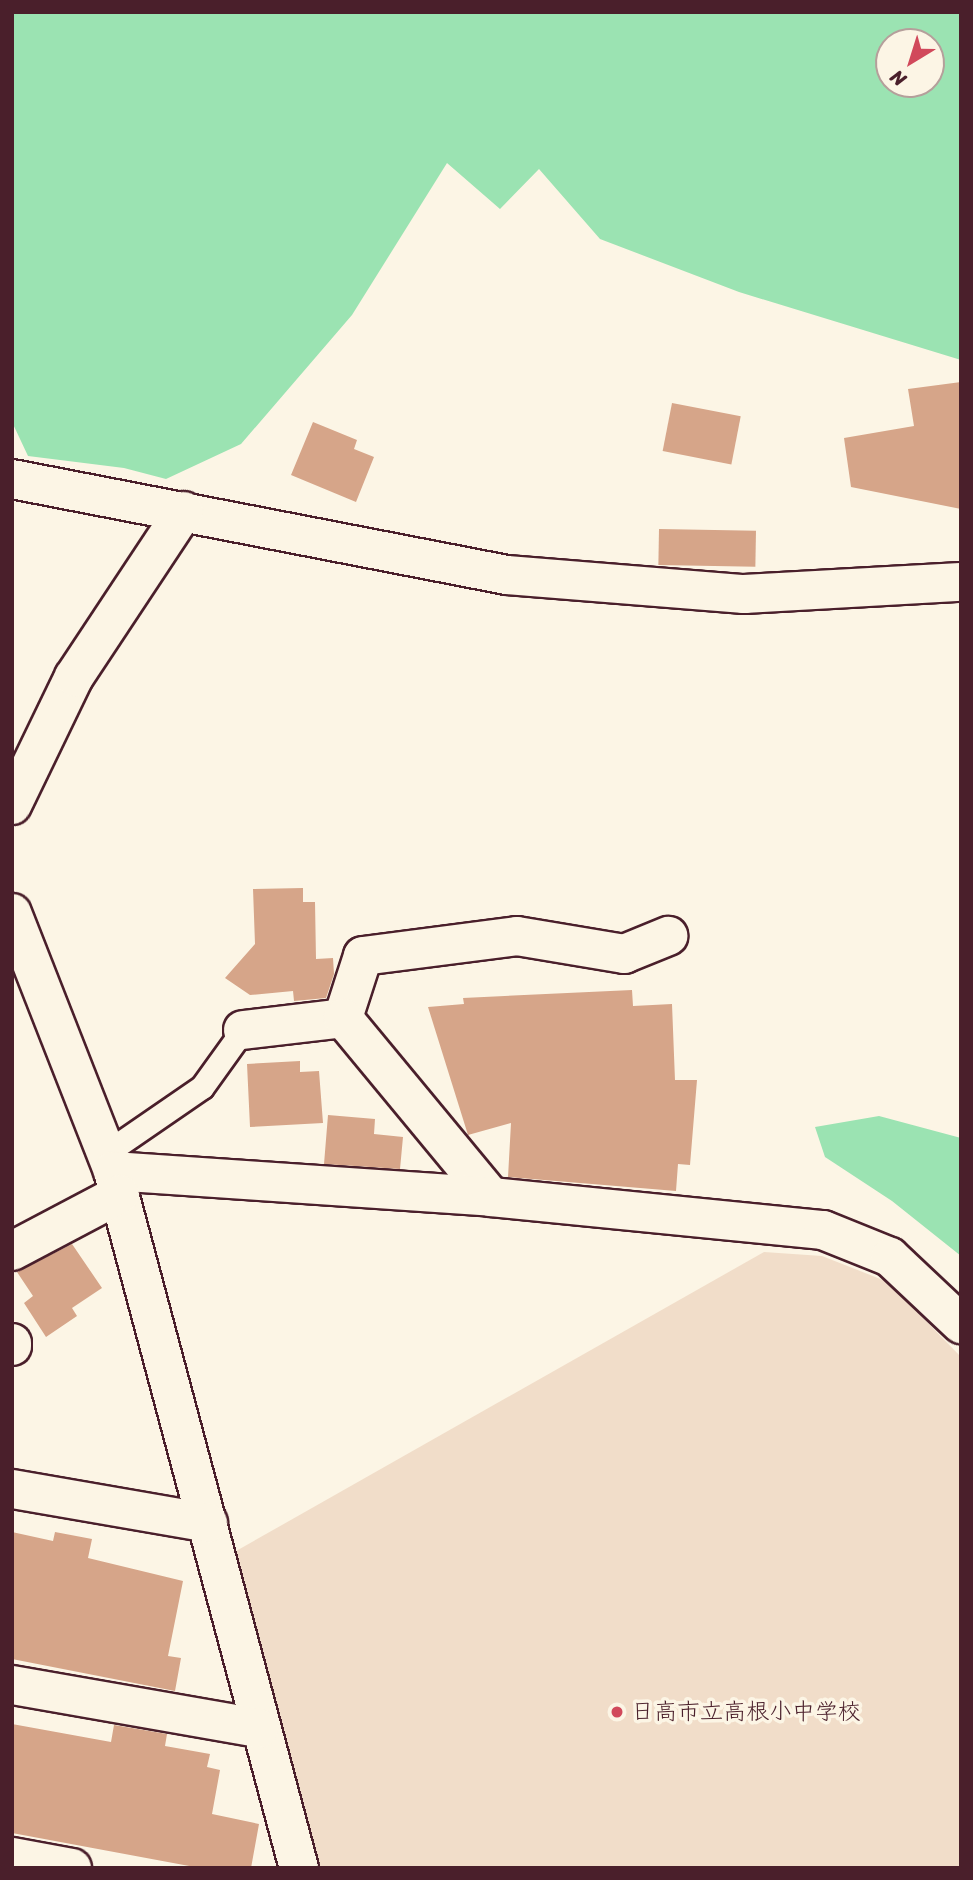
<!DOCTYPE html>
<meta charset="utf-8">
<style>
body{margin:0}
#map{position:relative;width:973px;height:1880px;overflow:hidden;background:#fcf5e5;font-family:Sriracha,"Klee One",sans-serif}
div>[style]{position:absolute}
.built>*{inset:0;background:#f1ddc9}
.green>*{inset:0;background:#9be3b2}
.building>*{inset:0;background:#d6a589;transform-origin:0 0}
.roads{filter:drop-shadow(2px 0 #4a1f2b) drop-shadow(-2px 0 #4a1f2b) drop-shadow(0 2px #4a1f2b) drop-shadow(0 -2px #4a1f2b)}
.service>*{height:23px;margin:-11.5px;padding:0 11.5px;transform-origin:11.5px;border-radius:11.5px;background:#fcf5e5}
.minor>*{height:38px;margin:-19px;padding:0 19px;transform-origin:19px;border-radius:19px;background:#fcf5e5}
.dots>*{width:19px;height:19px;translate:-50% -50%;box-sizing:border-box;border:4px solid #fcf5e5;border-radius:50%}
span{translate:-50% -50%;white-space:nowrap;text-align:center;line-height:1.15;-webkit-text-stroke:7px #fcf5e5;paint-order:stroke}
.poi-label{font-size:23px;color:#4a1f2b}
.left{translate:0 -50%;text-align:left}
.frame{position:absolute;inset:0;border:14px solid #4a1f2b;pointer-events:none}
.north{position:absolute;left:875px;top:28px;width:70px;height:70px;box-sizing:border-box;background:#fcf5e5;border:2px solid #b59f9b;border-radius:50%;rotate:218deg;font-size:19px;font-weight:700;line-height:28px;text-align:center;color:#4a1f2b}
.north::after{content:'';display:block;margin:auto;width:24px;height:32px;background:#d1495b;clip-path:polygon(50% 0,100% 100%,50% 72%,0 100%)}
</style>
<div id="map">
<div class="built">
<div style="clip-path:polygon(764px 1252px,822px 1256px,888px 1282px,961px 1357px,961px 1868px,316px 1868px,229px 1555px)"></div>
</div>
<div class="green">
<div style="clip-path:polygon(evenodd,12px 12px,961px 12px,961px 360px,739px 292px,600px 239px,539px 169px,500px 209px,447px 163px,352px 315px,241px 444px,166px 479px,124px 468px,28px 456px,12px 422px,12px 12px,889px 42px,931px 42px,931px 84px,889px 84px,889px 42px)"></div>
<div style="clip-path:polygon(879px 1116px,961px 1138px,961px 1256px,892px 1201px,825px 1157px,815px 1127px)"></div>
</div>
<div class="building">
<div style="clip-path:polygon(961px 382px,961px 509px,851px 487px,844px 438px,914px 426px,908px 389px)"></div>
<div style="left:672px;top:403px;width:70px;height:49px;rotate:11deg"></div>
<div style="clip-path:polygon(313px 422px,357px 440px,354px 449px,374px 457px,356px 502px,291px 475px)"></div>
<div style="left:659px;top:529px;width:97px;height:36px;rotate:1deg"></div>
<div style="clip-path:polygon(303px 888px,303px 902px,315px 902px,316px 959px,333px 958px,334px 974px,326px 998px,294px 1001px,293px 991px,250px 995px,225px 978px,255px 944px,253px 889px)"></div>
<div style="clip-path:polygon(632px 990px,633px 1006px,672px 1004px,675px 1080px,697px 1080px,690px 1165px,678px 1164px,676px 1191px,508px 1177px,511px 1123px,468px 1135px,428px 1007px,464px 1004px,463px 998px)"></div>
<div style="clip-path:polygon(300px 1061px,300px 1072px,319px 1071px,323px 1123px,250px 1127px,247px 1064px)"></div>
<div style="clip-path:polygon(328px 1115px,375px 1119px,374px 1134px,403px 1137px,400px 1169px,324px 1164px)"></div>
<div style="clip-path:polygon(72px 1244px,102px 1288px,72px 1308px,77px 1316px,46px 1337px,24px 1303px,33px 1296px,17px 1272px)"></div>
<div style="clip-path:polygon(12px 1532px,53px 1541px,55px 1532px,92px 1539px,88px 1558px,183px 1581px,168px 1656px,181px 1658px,175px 1691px,12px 1659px)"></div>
<div style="clip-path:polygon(12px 1724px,111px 1742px,114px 1725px,167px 1734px,165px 1746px,210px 1754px,207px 1767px,220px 1770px,212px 1814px,259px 1824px,251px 1868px,200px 1868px,12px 1833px)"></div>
</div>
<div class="roads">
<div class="service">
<div style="left:106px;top:1153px;width:116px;rotate:-34.5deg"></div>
<div style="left:202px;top:1087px;width:70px;rotate:-54.3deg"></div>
</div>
<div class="minor">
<div style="left:12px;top:479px;width:504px;rotate:10.98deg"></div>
<div style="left:507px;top:575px;width:238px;rotate:4.6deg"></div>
<div style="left:744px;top:594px;width:217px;rotate:-3.2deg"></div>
<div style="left:12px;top:805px;width:142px;rotate:-64.2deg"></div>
<div style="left:74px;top:677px;width:199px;rotate:-56.5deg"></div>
<div style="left:12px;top:913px;width:277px;rotate:68.6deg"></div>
<div style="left:113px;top:1171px;width:721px;rotate:75.06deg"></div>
<div style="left:343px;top:1018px;width:65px;rotate:-72.1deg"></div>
<div style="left:363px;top:956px;width:155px;rotate:-7.4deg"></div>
<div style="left:517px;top:936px;width:109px;rotate:9.5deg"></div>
<div style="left:624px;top:954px;width:48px;rotate:-22.2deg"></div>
<div style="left:243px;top:1030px;width:101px;rotate:-6.8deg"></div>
<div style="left:343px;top:1018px;width:232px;rotate:50.4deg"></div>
<div style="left:113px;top:1171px;width:379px;rotate:3.9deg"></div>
<div style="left:491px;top:1197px;width:334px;rotate:5.7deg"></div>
<div style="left:823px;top:1230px;width:72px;rotate:21.9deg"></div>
<div style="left:890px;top:1257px;width:98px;rotate:43.3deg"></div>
<div style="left:12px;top:1251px;width:122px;rotate:-27.8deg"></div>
<div style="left:12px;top:1343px;width:3px;rotate:90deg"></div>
<div style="left:12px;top:1489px;width:199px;rotate:9.8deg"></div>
<div style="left:12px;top:1685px;width:251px;rotate:9.9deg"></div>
<div style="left:12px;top:1857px;width:61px;rotate:10.4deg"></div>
</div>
</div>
<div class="dots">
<div style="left:617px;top:1712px;background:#d1495b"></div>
</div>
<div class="poi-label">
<span class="left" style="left:631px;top:1712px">日高市立高根小中学校</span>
</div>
<div class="frame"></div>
<div class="north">N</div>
</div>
